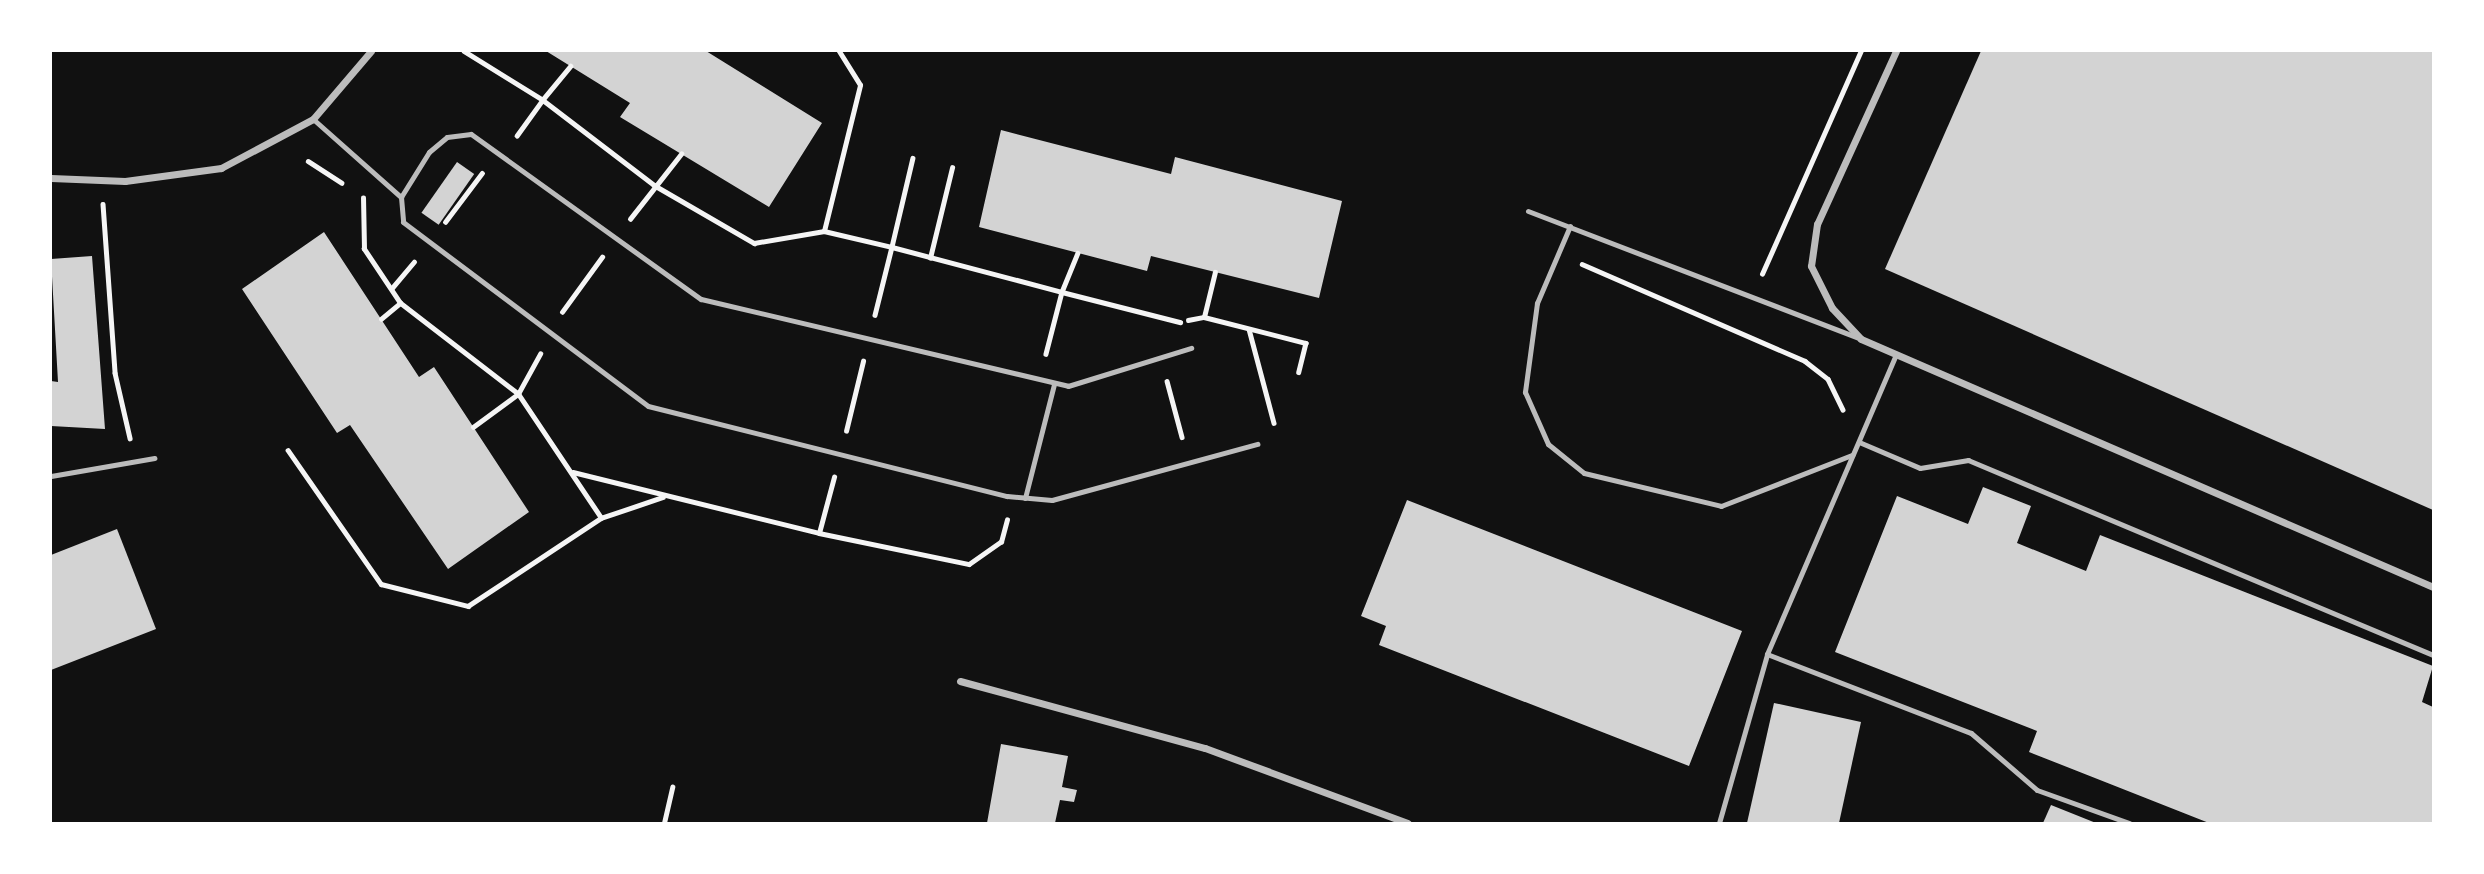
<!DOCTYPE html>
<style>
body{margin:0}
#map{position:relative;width:2484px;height:874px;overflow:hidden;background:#111;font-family:"PT Sans Narrow",sans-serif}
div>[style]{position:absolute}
.building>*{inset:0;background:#d3d3d3;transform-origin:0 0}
.path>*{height:4.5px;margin:-2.25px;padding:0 2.25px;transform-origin:2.25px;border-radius:2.25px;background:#f5f5f5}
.service>*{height:5px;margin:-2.5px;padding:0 2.5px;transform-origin:2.5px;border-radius:2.5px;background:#bcbcbc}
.minor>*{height:7px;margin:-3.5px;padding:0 3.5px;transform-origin:3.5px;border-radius:3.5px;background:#bcbcbc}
span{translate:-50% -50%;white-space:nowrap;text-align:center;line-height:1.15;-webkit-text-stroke:5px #fff;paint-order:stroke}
.frame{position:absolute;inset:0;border:52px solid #fff;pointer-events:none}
</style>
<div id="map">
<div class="building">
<div style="clip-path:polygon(546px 51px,706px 51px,822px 123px,769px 207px,620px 117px,630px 103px)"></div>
<div style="clip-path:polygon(1981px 51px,2433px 51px,2433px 510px,1885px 269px)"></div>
<div style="clip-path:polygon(1001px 130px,1171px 174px,1175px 157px,1342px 201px,1319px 298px,1151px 256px,1147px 271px,979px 227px)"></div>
<div style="left:457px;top:162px;width:21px;height:62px;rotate:35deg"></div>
<div style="clip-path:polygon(324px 232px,419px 377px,434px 367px,529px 512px,448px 569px,350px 425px,337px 433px,242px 289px)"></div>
<div style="clip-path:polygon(92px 256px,105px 429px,51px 426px,51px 381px,58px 382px,51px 259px)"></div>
<div style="clip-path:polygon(1983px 487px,2031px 506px,2017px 543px,2086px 571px,2100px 535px,2433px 666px,2422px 702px,2433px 707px,2433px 823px,2209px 823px,2029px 752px,2037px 731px,1835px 652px,1897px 496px,1968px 524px)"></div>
<div style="clip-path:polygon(1407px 500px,1742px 631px,1689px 766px,1379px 645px,1386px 626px,1361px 616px)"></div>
<div style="clip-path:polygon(117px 529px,156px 629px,51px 670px,51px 555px)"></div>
<div style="clip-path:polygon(1774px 703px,1861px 722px,1839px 823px,1747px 823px)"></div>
<div style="clip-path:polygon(1001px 744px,1068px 756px,1062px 787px,1077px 790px,1074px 802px,1060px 800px,1055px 823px,987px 823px)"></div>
<div style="clip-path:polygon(2051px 805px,2096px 823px,2043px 823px)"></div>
</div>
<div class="path">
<div style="left:464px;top:51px;width:93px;rotate:31.8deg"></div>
<div style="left:543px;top:100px;width:44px;rotate:125.8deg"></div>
<div style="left:571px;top:66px;width:44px;rotate:129.5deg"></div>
<div style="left:543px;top:100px;width:140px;rotate:37.4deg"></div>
<div style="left:654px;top:185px;width:116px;rotate:30.1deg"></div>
<div style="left:754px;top:243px;width:71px;rotate:-9.7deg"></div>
<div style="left:824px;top:231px;width:70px;rotate:13.2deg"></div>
<div style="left:892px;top:247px;width:70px;rotate:104deg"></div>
<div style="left:913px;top:158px;width:91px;rotate:103.3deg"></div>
<div style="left:892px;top:247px;width:176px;rotate:14.8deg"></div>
<div style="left:1062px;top:292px;width:64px;rotate:104.5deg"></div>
<div style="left:308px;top:161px;width:40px;rotate:32.9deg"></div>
<div style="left:103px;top:204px;width:169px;rotate:85.9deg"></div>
<div style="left:115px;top:373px;width:67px;rotate:77deg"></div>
<div style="left:630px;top:219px;width:83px;rotate:-51.9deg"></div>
<div style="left:445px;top:222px;width:61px;rotate:-52.9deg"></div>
<div style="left:824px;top:231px;width:150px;rotate:-76.1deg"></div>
<div style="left:860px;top:85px;width:40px;rotate:-122deg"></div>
<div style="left:1078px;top:253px;width:42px;rotate:112.3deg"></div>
<div style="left:1062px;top:292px;width:122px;rotate:14.3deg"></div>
<div style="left:930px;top:258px;width:93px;rotate:-76.3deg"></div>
<div style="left:1582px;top:264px;width:243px;rotate:23.5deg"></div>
<div style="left:1805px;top:361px;width:29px;rotate:38deg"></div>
<div style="left:1828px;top:379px;width:34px;rotate:64deg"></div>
<div style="left:1762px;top:274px;width:244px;rotate:-66.1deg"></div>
<div style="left:392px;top:288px;width:34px;rotate:-50deg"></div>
<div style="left:562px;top:312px;width:68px;rotate:-54deg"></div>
<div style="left:1204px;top:317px;width:105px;rotate:14.3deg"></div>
<div style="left:1306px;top:343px;width:30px;rotate:104deg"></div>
<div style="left:381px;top:319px;width:25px;rotate:-40deg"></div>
<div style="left:1188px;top:320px;width:16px;rotate:-11deg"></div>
<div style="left:1204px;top:317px;width:46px;rotate:-76.3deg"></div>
<div style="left:1249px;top:329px;width:97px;rotate:75.1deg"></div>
<div style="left:1167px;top:381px;width:58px;rotate:75deg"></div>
<div style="left:473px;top:427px;width:56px;rotate:-36.3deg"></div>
<div style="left:518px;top:394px;width:46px;rotate:-61.2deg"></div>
<div style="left:846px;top:431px;width:72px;rotate:-76.3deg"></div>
<div style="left:288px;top:450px;width:163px;rotate:55.2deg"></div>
<div style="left:381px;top:584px;width:90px;rotate:14.2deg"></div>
<div style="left:468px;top:606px;width:159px;rotate:-33.5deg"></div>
<div style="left:601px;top:518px;width:149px;rotate:-123.8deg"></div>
<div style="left:518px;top:394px;width:149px;rotate:-142.4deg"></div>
<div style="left:400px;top:303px;width:65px;rotate:-123.7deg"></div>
<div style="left:364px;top:249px;width:51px;rotate:-91.1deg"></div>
<div style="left:573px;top:472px;width:253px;rotate:13.9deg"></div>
<div style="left:819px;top:533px;width:58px;rotate:-75deg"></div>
<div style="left:601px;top:518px;width:65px;rotate:-18.7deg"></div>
<div style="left:819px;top:533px;width:153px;rotate:11.7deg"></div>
<div style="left:969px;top:564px;width:39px;rotate:-35deg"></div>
<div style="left:1001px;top:542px;width:23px;rotate:-75deg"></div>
<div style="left:664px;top:823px;width:37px;rotate:-77deg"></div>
</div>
<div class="service">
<div style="left:313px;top:119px;width:118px;rotate:41.6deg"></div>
<div style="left:401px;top:197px;width:25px;rotate:85deg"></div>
<div style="left:403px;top:222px;width:306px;rotate:36.9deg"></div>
<div style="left:648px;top:406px;width:370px;rotate:14.1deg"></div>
<div style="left:1007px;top:496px;width:45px;rotate:5.1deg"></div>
<div style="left:1052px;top:500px;width:213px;rotate:-15.3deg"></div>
<div style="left:401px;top:197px;width:53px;rotate:-58.1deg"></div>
<div style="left:429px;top:152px;width:23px;rotate:-40deg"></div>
<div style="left:447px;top:137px;width:24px;rotate:-7deg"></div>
<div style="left:471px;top:134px;width:283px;rotate:35.7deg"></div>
<div style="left:701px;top:299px;width:377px;rotate:13.3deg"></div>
<div style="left:1068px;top:386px;width:129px;rotate:-17.2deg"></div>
<div style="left:1528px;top:211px;width:354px;rotate:21deg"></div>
<div style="left:1570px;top:226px;width:84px;rotate:113.2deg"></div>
<div style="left:1537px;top:303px;width:90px;rotate:97.7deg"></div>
<div style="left:1525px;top:392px;width:57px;rotate:66.1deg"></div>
<div style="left:1548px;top:444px;width:46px;rotate:38.9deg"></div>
<div style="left:1584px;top:473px;width:141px;rotate:13.5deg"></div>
<div style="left:1721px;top:506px;width:141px;rotate:-21.3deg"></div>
<div style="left:1859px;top:442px;width:66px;rotate:23.1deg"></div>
<div style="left:1920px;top:468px;width:49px;rotate:-9.5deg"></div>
<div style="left:1968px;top:460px;width:504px;rotate:22.75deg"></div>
<div style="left:51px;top:476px;width:105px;rotate:-9.9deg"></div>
<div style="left:1025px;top:498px;width:118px;rotate:-75.7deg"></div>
<div style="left:1767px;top:654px;width:219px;rotate:21.2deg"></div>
<div style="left:1971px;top:733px;width:87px;rotate:40.8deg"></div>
<div style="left:2037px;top:790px;width:98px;rotate:19.7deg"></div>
<div style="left:1719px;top:823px;width:176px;rotate:-74.1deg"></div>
<div style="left:1767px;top:654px;width:326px;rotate:-66.7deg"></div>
</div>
<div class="minor">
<div style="left:1896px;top:51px;width:190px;rotate:114.5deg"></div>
<div style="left:1817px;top:224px;width:42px;rotate:98.1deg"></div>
<div style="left:1811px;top:266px;width:47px;rotate:63.4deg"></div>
<div style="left:1832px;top:308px;width:42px;rotate:46.9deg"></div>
<div style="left:1861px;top:339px;width:623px;rotate:23.44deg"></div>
<div style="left:51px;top:178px;width:74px;rotate:2.3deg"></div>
<div style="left:125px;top:181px;width:97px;rotate:-7.7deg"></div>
<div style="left:221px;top:168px;width:104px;rotate:-28deg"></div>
<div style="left:313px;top:119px;width:89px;rotate:-49.5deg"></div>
<div style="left:960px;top:681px;width:254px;rotate:15.3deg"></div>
<div style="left:1205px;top:748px;width:216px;rotate:20.3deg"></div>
</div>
<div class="frame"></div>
</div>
